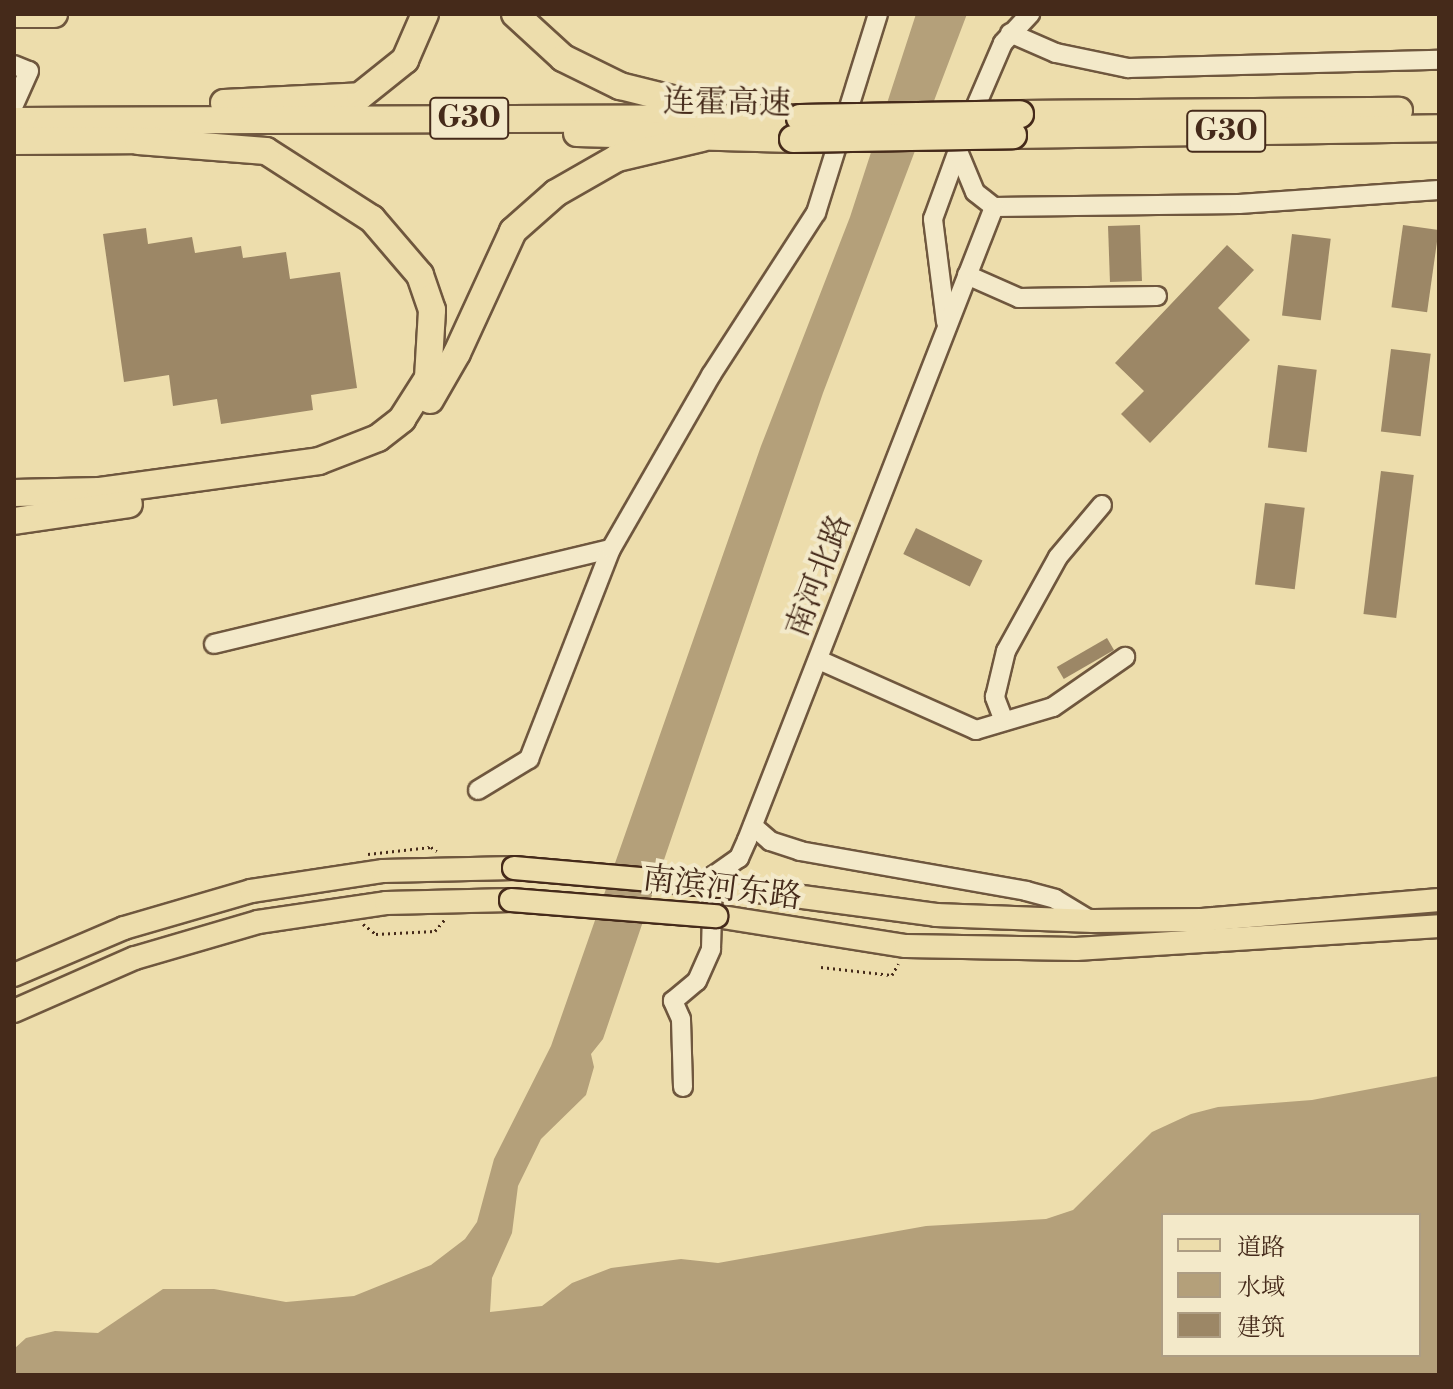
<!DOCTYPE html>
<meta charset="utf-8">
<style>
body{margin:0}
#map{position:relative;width:1453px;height:1389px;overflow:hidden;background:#edddac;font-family:"Libre Bodoni","Noto Serif SC",serif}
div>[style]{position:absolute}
.water>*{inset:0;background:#b4a07a}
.building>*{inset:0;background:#9c8766;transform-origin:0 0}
.path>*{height:3px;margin-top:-1.5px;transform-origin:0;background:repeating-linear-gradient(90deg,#452a1a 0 2px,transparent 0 6px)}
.roads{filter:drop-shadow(2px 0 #6f573e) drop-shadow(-2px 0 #6f573e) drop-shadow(0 2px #6f573e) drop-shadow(0 -2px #6f573e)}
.minor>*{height:18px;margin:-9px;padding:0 9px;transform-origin:9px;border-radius:9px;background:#f3e9c9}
.major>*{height:22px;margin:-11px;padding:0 11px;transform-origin:11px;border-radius:11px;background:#edddac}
.highway>*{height:26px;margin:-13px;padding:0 13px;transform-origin:13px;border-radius:13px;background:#edddac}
.bridges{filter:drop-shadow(2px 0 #452a1a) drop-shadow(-2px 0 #452a1a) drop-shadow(0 2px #452a1a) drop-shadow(0 -2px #452a1a)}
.major-bridge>*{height:22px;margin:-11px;padding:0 11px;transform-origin:11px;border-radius:11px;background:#edddac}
.highway-bridge>*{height:26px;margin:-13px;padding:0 13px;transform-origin:13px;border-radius:13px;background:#edddac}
span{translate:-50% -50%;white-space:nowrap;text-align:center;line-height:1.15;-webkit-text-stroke:8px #f3e9c9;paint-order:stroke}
.shield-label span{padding:2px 6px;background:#f3e9c9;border:2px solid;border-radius:6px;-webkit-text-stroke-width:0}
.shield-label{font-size:30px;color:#452a1a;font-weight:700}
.street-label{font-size:32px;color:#452a1a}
.frame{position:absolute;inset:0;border:16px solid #452a1a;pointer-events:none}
.legend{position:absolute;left:1161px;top:1213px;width:260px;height:144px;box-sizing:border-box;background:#f3e9c9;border:2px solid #ad9d83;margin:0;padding:10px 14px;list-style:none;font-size:24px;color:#452a1a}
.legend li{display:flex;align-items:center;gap:16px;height:40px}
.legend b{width:40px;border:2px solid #ad9d83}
</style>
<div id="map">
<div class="water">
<div style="clip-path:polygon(evenodd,916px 14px,967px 14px,823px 393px,603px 1039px,591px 1054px,594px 1067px,586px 1095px,541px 1139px,518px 1186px,512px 1233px,492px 1278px,490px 1312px,542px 1306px,572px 1283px,611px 1268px,681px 1259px,718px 1263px,926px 1226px,1046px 1219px,1073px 1210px,1152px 1132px,1191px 1114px,1218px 1107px,1312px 1100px,1439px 1076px,1439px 1375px,14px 1375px,14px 1349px,26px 1338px,55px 1331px,98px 1333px,163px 1289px,214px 1289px,286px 1302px,354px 1296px,431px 1265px,465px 1239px,477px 1222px,494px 1159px,551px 1046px,761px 446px,850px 217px,916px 14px,1163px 1215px,1419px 1215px,1419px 1355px,1163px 1355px,1163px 1215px)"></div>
</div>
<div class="building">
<div style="left:1140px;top:225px;width:56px;height:32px;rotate:88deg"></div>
<div style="left:1403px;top:225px;width:36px;height:83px;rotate:8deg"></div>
<div style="clip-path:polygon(146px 228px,148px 244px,192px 237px,195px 253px,241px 246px,243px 258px,286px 252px,290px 279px,340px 272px,357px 388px,311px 395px,313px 410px,221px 424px,217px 399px,173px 406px,169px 375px,124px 382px,103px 234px)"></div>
<div style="left:1292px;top:234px;width:39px;height:82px;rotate:7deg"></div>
<div style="clip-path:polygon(1227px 245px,1254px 270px,1218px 308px,1250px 340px,1150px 443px,1121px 414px,1144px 391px,1115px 363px)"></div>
<div style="left:1391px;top:349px;width:40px;height:83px;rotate:7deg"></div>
<div style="left:1278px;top:365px;width:39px;height:83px;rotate:7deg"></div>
<div style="left:1381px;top:471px;width:33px;height:144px;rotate:7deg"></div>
<div style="left:1265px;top:503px;width:40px;height:82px;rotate:7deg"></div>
<div style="left:916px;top:528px;width:74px;height:29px;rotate:26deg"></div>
<div style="left:1107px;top:638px;width:14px;height:58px;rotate:60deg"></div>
</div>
<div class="path">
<div style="left:368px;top:854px;width:63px;rotate:-6.3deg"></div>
<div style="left:431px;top:847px;width:7px;rotate:34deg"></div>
<div style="left:363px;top:924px;width:16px;rotate:38deg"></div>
<div style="left:376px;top:934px;width:59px;rotate:-2.9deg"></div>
<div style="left:435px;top:931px;width:17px;rotate:-50deg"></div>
<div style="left:821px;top:967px;width:71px;rotate:6.4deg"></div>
<div style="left:892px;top:975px;width:13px;rotate:-61deg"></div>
</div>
<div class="roads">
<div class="minor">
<div style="left:1010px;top:33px;width:50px;rotate:23.5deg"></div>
<div style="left:1056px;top:53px;width:74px;rotate:11.8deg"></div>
<div style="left:1128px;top:68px;width:311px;rotate:-1.5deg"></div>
<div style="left:14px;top:65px;width:16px;rotate:22deg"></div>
<div style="left:29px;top:71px;width:36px;rotate:114deg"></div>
<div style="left:969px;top:122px;width:86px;rotate:-66.7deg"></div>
<div style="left:1003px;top:43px;width:40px;rotate:-47deg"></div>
<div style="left:994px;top:207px;width:245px;rotate:-0.7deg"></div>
<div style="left:1239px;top:204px;width:200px;rotate:-4deg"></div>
<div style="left:967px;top:275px;width:57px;rotate:23.9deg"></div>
<div style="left:1019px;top:298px;width:138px;rotate:-0.8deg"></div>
<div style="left:946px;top:322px;width:104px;rotate:-97.2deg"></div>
<div style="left:933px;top:219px;width:79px;rotate:-70deg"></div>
<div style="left:214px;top:644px;width:408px;rotate:-13.5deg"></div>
<div style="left:819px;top:660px;width:172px;rotate:24deg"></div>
<div style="left:976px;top:730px;width:80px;rotate:-16.6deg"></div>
<div style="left:1053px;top:707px;width:88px;rotate:-34.8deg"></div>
<div style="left:1004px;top:721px;width:26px;rotate:-111deg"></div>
<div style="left:995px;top:697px;width:47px;rotate:-76.6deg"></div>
<div style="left:1006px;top:651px;width:107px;rotate:-61deg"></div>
<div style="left:1058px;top:557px;width:68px;rotate:-49.8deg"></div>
<div style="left:478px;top:790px;width:60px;rotate:-31.3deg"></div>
<div style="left:529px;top:759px;width:225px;rotate:-68.7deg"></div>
<div style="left:611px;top:549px;width:201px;rotate:-60.1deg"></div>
<div style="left:711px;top:375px;width:193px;rotate:-57.1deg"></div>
<div style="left:816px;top:213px;width:208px;rotate:-72.7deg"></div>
<div style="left:753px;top:826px;width:23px;rotate:41deg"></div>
<div style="left:770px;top:841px;width:32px;rotate:18deg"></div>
<div style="left:800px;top:851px;width:230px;rotate:10deg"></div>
<div style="left:1026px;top:891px;width:30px;rotate:15deg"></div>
<div style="left:1055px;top:899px;width:41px;rotate:31deg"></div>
<div style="left:683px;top:1087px;width:68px;rotate:-91.7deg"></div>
<div style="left:681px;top:1019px;width:20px;rotate:-114deg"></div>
<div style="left:673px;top:1001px;width:31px;rotate:-40deg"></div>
<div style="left:697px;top:981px;width:35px;rotate:-66deg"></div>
<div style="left:711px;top:949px;width:73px;rotate:-88.4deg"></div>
<div style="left:713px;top:876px;width:32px;rotate:-35deg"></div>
<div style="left:739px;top:858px;width:20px;rotate:-66deg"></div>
<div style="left:747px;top:840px;width:679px;rotate:-68.68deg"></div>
<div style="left:994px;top:207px;width:24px;rotate:-142deg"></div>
<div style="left:975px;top:192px;width:44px;rotate:-112.5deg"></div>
</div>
<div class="major">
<div style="left:720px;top:886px;width:218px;rotate:7.6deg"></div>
<div style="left:936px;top:915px;width:157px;rotate:2.2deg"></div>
<div style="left:1093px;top:921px;width:109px;rotate:-0.5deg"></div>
<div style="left:1202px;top:920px;width:238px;rotate:-4.8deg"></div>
<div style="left:716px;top:916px;width:192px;rotate:9deg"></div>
<div style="left:906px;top:946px;width:170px;rotate:1deg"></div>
<div style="left:1076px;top:949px;width:364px;rotate:-3.6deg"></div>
<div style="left:14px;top:975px;width:120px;rotate:-23.1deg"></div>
<div style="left:124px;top:928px;width:132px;rotate:-16.2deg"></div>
<div style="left:251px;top:891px;width:134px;rotate:-8.6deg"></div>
<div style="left:383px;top:871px;width:131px;rotate:-1.3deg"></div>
<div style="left:14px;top:1011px;width:132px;rotate:-23.7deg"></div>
<div style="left:135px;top:958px;width:128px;rotate:-16.3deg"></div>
<div style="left:258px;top:922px;width:129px;rotate:-8.4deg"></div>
<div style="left:386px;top:903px;width:125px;rotate:-1.4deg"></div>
</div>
<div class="highway">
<div style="left:14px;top:14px;width:40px"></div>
<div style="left:515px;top:14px;width:65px;rotate:42.5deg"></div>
<div style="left:563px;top:58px;width:64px;rotate:26.2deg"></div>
<div style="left:620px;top:86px;width:82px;rotate:14deg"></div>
<div style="left:224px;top:103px;width:136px;rotate:-2.9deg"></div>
<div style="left:360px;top:96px;width:58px;rotate:-38.7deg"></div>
<div style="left:405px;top:60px;width:50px;rotate:-66.5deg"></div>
<div style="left:1020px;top:114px;width:379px;rotate:-0.5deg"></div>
<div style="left:14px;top:121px;width:786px;rotate:-0.22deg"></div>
<div style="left:577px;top:133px;width:216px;rotate:1.6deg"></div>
<div style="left:1013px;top:135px;width:426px;rotate:-0.9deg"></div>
<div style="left:14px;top:141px;width:140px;rotate:-0.4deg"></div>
<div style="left:430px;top:400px;width:54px;rotate:-60.1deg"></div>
<div style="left:457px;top:353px;width:134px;rotate:-65.3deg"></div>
<div style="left:513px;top:231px;width:57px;rotate:-41.5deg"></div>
<div style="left:556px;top:193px;width:70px;rotate:-29.8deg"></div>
<div style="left:617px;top:158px;width:87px;rotate:-13.2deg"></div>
<div style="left:14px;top:493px;width:86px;rotate:-1.3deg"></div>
<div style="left:100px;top:491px;width:221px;rotate:-7.8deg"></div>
<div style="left:319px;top:461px;width:63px;rotate:-21.3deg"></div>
<div style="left:378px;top:438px;width:31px;rotate:-38deg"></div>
<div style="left:402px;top:419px;width:49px;rotate:-57.6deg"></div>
<div style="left:428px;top:378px;width:68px;rotate:-86.6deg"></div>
<div style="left:432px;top:310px;width:37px;rotate:-109deg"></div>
<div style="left:420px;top:275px;width:74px;rotate:-130.6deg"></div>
<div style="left:372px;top:219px;width:126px;rotate:-147.3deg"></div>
<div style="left:266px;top:151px;width:128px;rotate:-175.5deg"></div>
<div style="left:14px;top:521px;width:116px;rotate:-8.4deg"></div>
</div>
</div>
<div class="bridges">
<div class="major-bridge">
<div style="left:514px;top:868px;width:207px;rotate:5deg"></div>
<div style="left:511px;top:900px;width:206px;rotate:4.5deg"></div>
</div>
<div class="highway-bridge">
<div style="left:800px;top:118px;width:220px;rotate:-1deg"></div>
<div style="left:793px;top:139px;width:220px;rotate:-1deg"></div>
</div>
</div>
<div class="shield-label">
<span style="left:469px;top:118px">G30</span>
<span style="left:1226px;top:131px">G30</span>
</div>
<div class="street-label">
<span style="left:727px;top:103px;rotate:1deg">连霍高速</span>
<span style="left:819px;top:576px;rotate:-69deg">南河北路</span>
<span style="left:722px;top:888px;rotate:7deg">南滨河东路</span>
</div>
<div class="frame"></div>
<ul class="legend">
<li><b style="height:10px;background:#edddac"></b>道路</li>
<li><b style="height:22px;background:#b4a07a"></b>水域</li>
<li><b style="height:22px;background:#9c8766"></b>建筑</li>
</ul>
</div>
